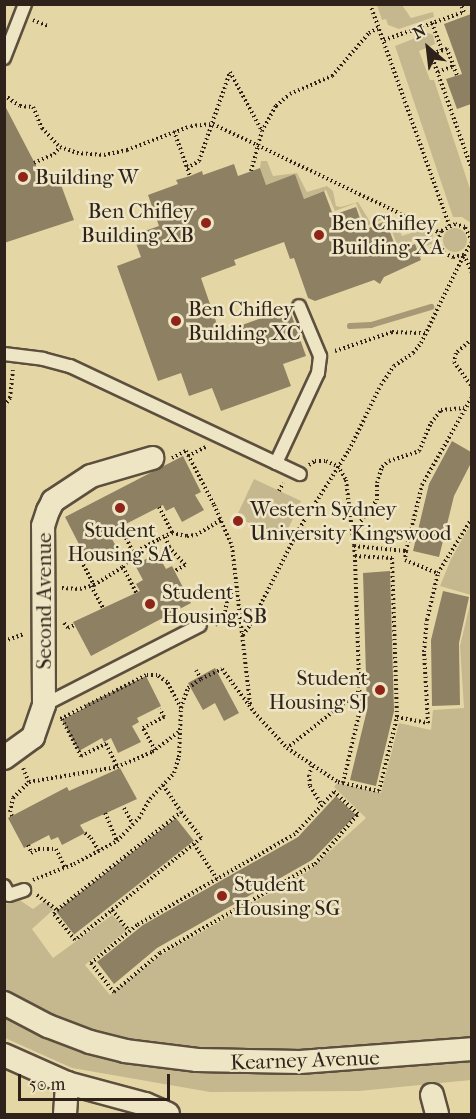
<!DOCTYPE html>
<style>
body{margin:0}
#map{position:relative;width:476px;height:1119px;overflow:hidden;background:#e5d7a5;font-family:"IM FELL French Canon",serif}
div>[style]{position:absolute}
.green>*{inset:0;background:#c6b88e;transform-origin:0 0}
.round{border-radius:50%}
.stream>*{height:6px;margin:-3px;padding:0 3px;transform-origin:3px;border-radius:3px;background:#a79976}
.building>*{inset:0;background:#8e8063;transform-origin:0 0}
.path>*{height:4px;margin-top:-2px;transform-origin:0;background:repeating-linear-gradient(90deg,#2f221b 0 1.5px,transparent 0 4.5px)}
.roads{filter:drop-shadow(2px 0 #5c4f3e) drop-shadow(-2px 0 #5c4f3e) drop-shadow(0 2px #5c4f3e) drop-shadow(0 -2px #5c4f3e)}
.lane>*{height:12px;margin:-6px;padding:0 6px;transform-origin:6px;border-radius:6px;background:#eee5c4}
.street>*{height:22px;margin:-11px;padding:0 11px;transform-origin:11px;border-radius:11px;background:#eee5c4}
.dots>*{width:16px;height:16px;translate:-50% -50%;box-sizing:border-box;border:3px solid #eee5c4;border-radius:50%}
span{translate:-50% -50%;white-space:nowrap;text-align:center;line-height:1.15;-webkit-text-stroke:5px #eee5c4;paint-order:stroke}
.poi-label{font-size:21px;color:#2f221b}
.left{translate:0 -50%;text-align:left}
.right{translate:-100% -50%;text-align:right}
.street-label{font-size:21px;color:#2f221b}
.frame{position:absolute;inset:0;border:6px solid #2f221b;pointer-events:none}
.north{position:absolute;left:398px;top:18px;width:60px;height:60px;-webkit-text-stroke:4px #eee5c4;paint-order:stroke;rotate:332deg;font-size:16px;font-weight:700;line-height:24px;text-align:center;color:#2f221b}
.north::after{content:'';display:block;margin:auto;width:21px;height:27px;background:#2f221b;clip-path:polygon(50% 0,100% 100%,50% 72%,0 100%)}
.scale{position:absolute;left:18px;top:1074px;width:152px;height:27px;box-sizing:border-box;border:3px solid #2f221b;border-top:0;padding-left:8px;font-size:18px;line-height:21px;white-space:nowrap;color:#2f221b;-webkit-text-stroke:4px #eee5c4;paint-order:stroke}
</style>
<div id="map">
<div class="green">
<div style="clip-path:polygon(377px 5px,402px 5px,411px 18px,433px 12px,434px 17px,399px 29px,388px 25px,386px 19px,382px 20px)"></div>
<div style="clip-path:polygon(428px 33px,433px 35px,435px 44px,419px 51px,430px 80px,434px 80px,471px 192px,471px 223px,462px 217px,453px 217px,395px 46px)"></div>
<div style="clip-path:polygon(261px 161px,267px 161px,273px 176px,297px 173px,307px 192px,327px 186px,333px 191px,336px 206px,341px 207px,358px 202px,370px 222px,388px 216px,395px 221px,402px 236px,411px 233px,416px 227px,433px 234px,432px 244px,418px 249px,415px 240px,398px 247px,387px 218px,366px 226px,356px 203px,335px 211px,326px 190px,304px 199px,295px 174px,266px 185px,260px 168px)"></div>
<div class="round" style="left:443px;top:228px;width:24px;height:24px"></div>
<div style="left:254px;top:479px;width:52px;height:42px;rotate:25deg"></div>
<div style="clip-path:polygon(471px 524px,471px 595px,440px 586px,451px 559px)"></div>
<div style="clip-path:polygon(471px 600px,471px 1041px,256px 1054px,134px 1043px,78px 1028px,5px 992px,4px 905px,18px 899px,33px 909px,44px 901px,54px 909px,32px 929px,53px 958px,112px 915px,127px 930px,85px 965px,110px 995px,161px 955px,307px 872px,366px 818px,334px 787px,337px 783px,381px 793px,399px 723px,431px 730px,433px 710px,464px 708px,460px 646px)"></div>
<div style="clip-path:polygon(4px 1012px,82px 1048px,471px 1057px,471px 1080px,359px 1091px,210px 1092px,72px 1068px,5px 1038px)"></div>
</div>
<div class="stream">
<div style="left:350px;top:326px;width:21px;rotate:-3deg"></div>
<div style="left:371px;top:325px;width:63px;rotate:-16.7deg"></div>
</div>
<div class="building">
<div style="clip-path:polygon(471px 14px,471px 104px,457px 109px,446px 79px,462px 74px,444px 24px)"></div>
<div style="clip-path:polygon(4px 104px,43px 179px,57px 174px,74px 220px,4px 243px)"></div>
<div style="clip-path:polygon(234px 164px,238px 176px,260px 168px,266px 185px,295px 174px,304px 199px,324px 191px,333px 215px,356px 207px,364px 230px,386px 221px,397px 251px,415px 244px,421px 260px,384px 277px,380px 284px,374px 280px,315px 301px,308px 298px,294px 258px,290px 259px,284px 242px,234px 260px,236px 265px,201px 278px,220px 333px,289px 308px,306px 356px,283px 364px,291px 386px,221px 411px,212px 388px,189px 396px,181px 373px,158px 381px,117px 266px,141px 257px,133px 235px,159px 226px,148px 195px,178px 184px,176px 180px,190px 176px,202px 171px,203px 175px)"></div>
<div style="clip-path:polygon(452px 441px,471px 452px,471px 463px,454px 496px,439px 557px,413px 551px,429px 484px)"></div>
<div style="clip-path:polygon(183px 456px,201px 492px,195px 495px,204px 510px,182px 522px,174px 507px,166px 511px,163px 505px,116px 529px,119px 536px,112px 539px,117px 548px,95px 559px,90px 550px,84px 554px,65px 517px)"></div>
<div style="clip-path:polygon(157px 553px,166px 569px,172px 566px,191px 603px,91px 656px,73px 622px,140px 591px,136px 584px,143px 580px,135px 565px)"></div>
<div style="clip-path:polygon(390px 571px,394px 711px,376px 786px,350px 780px,367px 710px,363px 573px)"></div>
<div style="clip-path:polygon(443px 591px,469px 597px,459px 643px,460px 705px,432px 706px,431px 640px)"></div>
<div style="clip-path:polygon(215px 668px,239px 713px,224px 721px,215px 703px,203px 710px,188px 683px)"></div>
<div style="clip-path:polygon(146px 676px,161px 706px,137px 718px,139px 722px,132px 726px,141px 742px,118px 753px,111px 738px,104px 742px,102px 738px,79px 751px,62px 720px,86px 707px,85px 705px)"></div>
<div style="clip-path:polygon(120px 768px,137px 799px,80px 825px,85px 833px,62px 845px,58px 837px,51px 840px,49px 835px,24px 848px,8px 818px,67px 787px,69px 791px)"></div>
<div style="clip-path:polygon(336px 796px,356px 815px,312px 860px,157px 948px,114px 984px,97px 962px,143px 925px,298px 837px)"></div>
<div style="left:176px;top:818px;width:29px;height:152px;rotate:52deg"></div>
</div>
<div class="path">
<div style="left:370px;top:4px;width:235px;rotate:70.3deg"></div>
<div style="left:33px;top:20px;width:16px;rotate:22deg"></div>
<div style="left:432px;top:23px;width:30px;rotate:70deg"></div>
<div style="left:384px;top:40px;width:85px;rotate:-19.3deg"></div>
<div style="left:464px;top:12px;width:9px;rotate:-111deg"></div>
<div style="left:438px;top:72px;width:17px;rotate:-21deg"></div>
<div style="left:457px;top:75px;width:28px;rotate:-111deg"></div>
<div style="left:447px;top:49px;width:17px;rotate:163deg"></div>
<div style="left:431px;top:54px;width:123px;rotate:70.5deg"></div>
<div style="left:4px;top:95px;width:19px;rotate:35deg"></div>
<div style="left:20px;top:106px;width:13px;rotate:4deg"></div>
<div style="left:33px;top:107px;width:23px;rotate:67deg"></div>
<div style="left:42px;top:128px;width:26px;rotate:47deg"></div>
<div style="left:60px;top:147px;width:18px;rotate:19deg"></div>
<div style="left:77px;top:153px;width:27px;rotate:4deg"></div>
<div style="left:104px;top:155px;width:24px;rotate:-12deg"></div>
<div style="left:127px;top:150px;width:68px;rotate:-20.6deg"></div>
<div style="left:191px;top:126px;width:22px;rotate:-5deg"></div>
<div style="left:213px;top:124px;width:252px;rotate:25.6deg"></div>
<div style="left:174px;top:131px;width:48px;rotate:70.4deg"></div>
<div style="left:34px;top:163px;width:22px;rotate:-24deg"></div>
<div style="left:54px;top:154px;width:9px;rotate:-49deg"></div>
<div style="left:187px;top:168px;width:14px;rotate:-30deg"></div>
<div style="left:199px;top:161px;width:94px;rotate:-70.8deg"></div>
<div style="left:230px;top:72px;width:67px;rotate:61.5deg"></div>
<div style="left:251px;top:171px;width:41px;rotate:-74.6deg"></div>
<div style="left:262px;top:131px;width:29px;rotate:-61deg"></div>
<div style="left:276px;top:106px;width:18px;rotate:-41deg"></div>
<div style="left:290px;top:94px;width:46px;rotate:-23.2deg"></div>
<div style="left:332px;top:76px;width:57px;rotate:-49.3deg"></div>
<div style="left:369px;top:33px;width:10px;rotate:-29deg"></div>
<div style="left:472px;top:241px;width:16px;rotate:-117deg"></div>
<div style="left:465px;top:227px;width:10px;rotate:-163deg"></div>
<div style="left:455px;top:224px;width:16px;rotate:153deg"></div>
<div style="left:441px;top:231px;width:10px;rotate:107deg"></div>
<div style="left:438px;top:241px;width:13px;rotate:63deg"></div>
<div style="left:444px;top:253px;width:10px;rotate:24deg"></div>
<div style="left:453px;top:257px;width:11px;rotate:-10deg"></div>
<div style="left:464px;top:255px;width:15px;rotate:-58deg"></div>
<div style="left:419px;top:255px;width:22px;rotate:-24deg"></div>
<div style="left:464px;top:255px;width:20px;rotate:66deg"></div>
<div style="left:472px;top:339px;width:21px;rotate:139deg"></div>
<div style="left:456px;top:353px;width:9px;rotate:103deg"></div>
<div style="left:454px;top:362px;width:31px;rotate:54deg"></div>
<div style="left:335px;top:351px;width:60px;rotate:-18.4deg"></div>
<div style="left:392px;top:332px;width:34px;rotate:2deg"></div>
<div style="left:4px;top:406px;width:10px;rotate:-53deg"></div>
<div style="left:10px;top:398px;width:28px;rotate:-84deg"></div>
<div style="left:188px;top:456px;width:20px;rotate:-27deg"></div>
<div style="left:172px;top:458px;width:16px;rotate:-27deg"></div>
<div style="left:186px;top:451px;width:61px;rotate:62.6deg"></div>
<div style="left:214px;top:505px;width:45px;rotate:66.3deg"></div>
<div style="left:232px;top:546px;width:160px;rotate:83.5deg"></div>
<div style="left:309px;top:465px;width:7px;rotate:-34deg"></div>
<div style="left:315px;top:461px;width:11px"></div>
<div style="left:326px;top:461px;width:13px;rotate:23deg"></div>
<div style="left:338px;top:466px;width:16px;rotate:60deg"></div>
<div style="left:346px;top:480px;width:59px;rotate:83.2deg"></div>
<div style="left:279px;top:491px;width:9px;rotate:-63deg"></div>
<div style="left:159px;top:507px;width:29px;rotate:63deg"></div>
<div style="left:116px;top:529px;width:6px;rotate:9deg"></div>
<div style="left:122px;top:530px;width:25px;rotate:64deg"></div>
<div style="left:165px;top:537px;width:11px;rotate:68deg"></div>
<div style="left:169px;top:547px;width:24px;rotate:48deg"></div>
<div style="left:185px;top:565px;width:12px;rotate:149deg"></div>
<div style="left:354px;top:546px;width:21px;rotate:-79deg"></div>
<div style="left:358px;top:525px;width:31px;rotate:-53deg"></div>
<div style="left:377px;top:500px;width:17px;rotate:-90deg"></div>
<div style="left:377px;top:483px;width:17px;rotate:-73deg"></div>
<div style="left:382px;top:467px;width:9px;rotate:-41deg"></div>
<div style="left:389px;top:461px;width:32px;rotate:-18deg"></div>
<div style="left:419px;top:451px;width:30px;rotate:-67deg"></div>
<div style="left:431px;top:423px;width:16px;rotate:-52deg"></div>
<div style="left:441px;top:410px;width:23px;rotate:-5deg"></div>
<div style="left:82px;top:550px;width:6px;rotate:149deg"></div>
<div style="left:77px;top:553px;width:36px;rotate:62deg"></div>
<div style="left:406px;top:551px;width:9px;rotate:96deg"></div>
<div style="left:405px;top:560px;width:35px;rotate:22deg"></div>
<div style="left:355px;top:556px;width:10px;rotate:-96deg"></div>
<div style="left:354px;top:546px;width:52px;rotate:5.5deg"></div>
<div style="left:406px;top:551px;width:68px;rotate:-76.4deg"></div>
<div style="left:422px;top:485px;width:101px;rotate:-60.4deg"></div>
<div style="left:123px;top:567px;width:29px;rotate:63deg"></div>
<div style="left:91px;top:586px;width:26px;rotate:61deg"></div>
<div style="left:62px;top:588px;width:18px;rotate:3deg"></div>
<div style="left:80px;top:589px;width:15px;rotate:-16deg"></div>
<div style="left:94px;top:585px;width:34px;rotate:-32deg"></div>
<div style="left:123px;top:567px;width:17px;rotate:-54deg"></div>
<div style="left:133px;top:553px;width:30px;rotate:-28deg"></div>
<div style="left:159px;top:539px;width:14px;rotate:-25deg"></div>
<div style="left:172px;top:533px;width:15px;rotate:11deg"></div>
<div style="left:187px;top:536px;width:9px;rotate:-6deg"></div>
<div style="left:196px;top:535px;width:29px;rotate:-31deg"></div>
<div style="left:64px;top:623px;width:6px;rotate:51deg"></div>
<div style="left:68px;top:628px;width:8px;rotate:-23deg"></div>
<div style="left:215px;top:625px;width:13px;rotate:-45deg"></div>
<div style="left:224px;top:616px;width:19px;rotate:-78deg"></div>
<div style="left:228px;top:597px;width:9px;rotate:-21deg"></div>
<div style="left:243px;top:635px;width:12px;rotate:-55deg"></div>
<div style="left:250px;top:625px;width:108px;rotate:-63deg"></div>
<div style="left:299px;top:529px;width:93px;rotate:-57.7deg"></div>
<div style="left:349px;top:450px;width:72px;rotate:-63.8deg"></div>
<div style="left:381px;top:385px;width:23px;rotate:-56deg"></div>
<div style="left:394px;top:366px;width:23px;rotate:-34deg"></div>
<div style="left:413px;top:353px;width:13px;rotate:-51deg"></div>
<div style="left:421px;top:343px;width:98px;rotate:-64deg"></div>
<div style="left:4px;top:641px;width:21px;rotate:-19deg"></div>
<div style="left:201px;top:679px;width:23px;rotate:-25deg"></div>
<div style="left:222px;top:669px;width:54px;rotate:53.3deg"></div>
<div style="left:254px;top:712px;width:49px;rotate:47.5deg"></div>
<div style="left:358px;top:692px;width:90px;rotate:141.7deg"></div>
<div style="left:287px;top:748px;width:61px;rotate:33.7deg"></div>
<div style="left:338px;top:782px;width:5px;rotate:11deg"></div>
<div style="left:343px;top:783px;width:75px;rotate:-76.9deg"></div>
<div style="left:360px;top:710px;width:154px;rotate:-91.9deg"></div>
<div style="left:355px;top:556px;width:37px;rotate:3deg"></div>
<div style="left:392px;top:558px;width:159px;rotate:88.2deg"></div>
<div style="left:397px;top:717px;width:32px;rotate:11deg"></div>
<div style="left:428px;top:723px;width:71px;rotate:-93.2deg"></div>
<div style="left:424px;top:652px;width:32px;rotate:-85deg"></div>
<div style="left:427px;top:620px;width:48px;rotate:-76.8deg"></div>
<div style="left:438px;top:573px;width:65px;rotate:-58.3deg"></div>
<div style="left:181px;top:708px;width:21px;rotate:-71deg"></div>
<div style="left:188px;top:688px;width:16px;rotate:-35deg"></div>
<div style="left:201px;top:679px;width:10px;rotate:-119deg"></div>
<div style="left:62px;top:719px;width:42px;rotate:62.8deg"></div>
<div style="left:81px;top:756px;width:28px;rotate:-26deg"></div>
<div style="left:106px;top:744px;width:25px;rotate:64deg"></div>
<div style="left:155px;top:750px;width:25px;rotate:-119deg"></div>
<div style="left:143px;top:728px;width:24px;rotate:-28deg"></div>
<div style="left:164px;top:717px;width:9px;rotate:-117deg"></div>
<div style="left:312px;top:766px;width:9px;rotate:108deg"></div>
<div style="left:309px;top:775px;width:11px;rotate:85deg"></div>
<div style="left:310px;top:786px;width:22px;rotate:58deg"></div>
<div style="left:322px;top:805px;width:40px;rotate:133deg"></div>
<div style="left:295px;top:834px;width:182px;rotate:150.1deg"></div>
<div style="left:137px;top:925px;width:60px;rotate:140.4deg"></div>
<div style="left:91px;top:963px;width:37px;rotate:52deg"></div>
<div style="left:114px;top:992px;width:60px;rotate:-40.3deg"></div>
<div style="left:160px;top:953px;width:179px;rotate:-29.9deg"></div>
<div style="left:315px;top:864px;width:66px;rotate:-49.3deg"></div>
<div style="left:358px;top:814px;width:33px;rotate:-137deg"></div>
<div style="left:334px;top:792px;width:18px;rotate:133deg"></div>
<div style="left:29px;top:782px;width:89px;rotate:-9.7deg"></div>
<div style="left:117px;top:767px;width:38px;rotate:-23deg"></div>
<div style="left:152px;top:752px;width:36px;rotate:-37deg"></div>
<div style="left:343px;top:783px;width:37px;rotate:13deg"></div>
<div style="left:379px;top:791px;width:76px;rotate:-76.3deg"></div>
<div style="left:163px;top:785px;width:32px;rotate:56deg"></div>
<div style="left:124px;top:808px;width:18px;rotate:61deg"></div>
<div style="left:105px;top:813px;width:30px;rotate:67deg"></div>
<div style="left:12px;top:816px;width:4px;rotate:-117deg"></div>
<div style="left:10px;top:812px;width:14px;rotate:-78deg"></div>
<div style="left:13px;top:798px;width:23px;rotate:-45deg"></div>
<div style="left:29px;top:782px;width:15px;rotate:-113deg"></div>
<div style="left:85px;top:833px;width:8px;rotate:40deg"></div>
<div style="left:91px;top:838px;width:15px;rotate:58deg"></div>
<div style="left:194px;top:844px;width:42px;rotate:56.7deg"></div>
<div style="left:28px;top:845px;width:9px;rotate:69deg"></div>
<div style="left:31px;top:853px;width:8px;rotate:-30deg"></div>
<div style="left:38px;top:849px;width:18px"></div>
<div style="left:56px;top:849px;width:21px;rotate:65deg"></div>
<div style="left:33px;top:880px;width:44px;rotate:-21.3deg"></div>
<div style="left:74px;top:864px;width:49px;rotate:-28.1deg"></div>
<div style="left:117px;top:841px;width:32px;rotate:-46deg"></div>
<div style="left:139px;top:818px;width:22px;rotate:-60deg"></div>
<div style="left:150px;top:799px;width:35px;rotate:-47deg"></div>
<div style="left:174px;top:773px;width:17px;rotate:-73deg"></div>
<div style="left:179px;top:757px;width:49px;rotate:-87.7deg"></div>
<div style="left:181px;top:708px;width:30px;rotate:-118deg"></div>
<div style="left:167px;top:682px;width:12px;rotate:-145deg"></div>
<div style="left:157px;top:675px;width:11px;rotate:180deg"></div>
<div style="left:146px;top:675px;width:97px;rotate:152.9deg"></div>
<div style="left:37px;top:895px;width:25px;rotate:37deg"></div>
<div style="left:57px;top:910px;width:158px;rotate:-38.3deg"></div>
<div style="left:181px;top:812px;width:33px;rotate:52deg"></div>
<div style="left:201px;top:838px;width:162px;rotate:141deg"></div>
<div style="left:75px;top:940px;width:33px;rotate:-129deg"></div>
<div style="left:54px;top:914px;width:5px;rotate:-53deg"></div>
<div style="left:112px;top:910px;width:27px;rotate:51deg"></div>
</div>
<div class="roads">
<div class="lane">
<div style="left:4px;top:58px;width:58px;rotate:-68.7deg"></div>
<div style="left:4px;top:354px;width:39px;rotate:7deg"></div>
<div style="left:43px;top:359px;width:28px;rotate:15deg"></div>
<div style="left:70px;top:366px;width:254px;rotate:25.2deg"></div>
<div style="left:276px;top:463px;width:99px;rotate:-65deg"></div>
<div style="left:318px;top:373px;width:17px;rotate:-83deg"></div>
<div style="left:320px;top:356px;width:54px;rotate:-112.8deg"></div>
<div style="left:44px;top:705px;width:175px;rotate:-27.1deg"></div>
<div style="left:4px;top:886px;width:10px;rotate:61deg"></div>
<div style="left:9px;top:895px;width:16px;rotate:-18deg"></div>
</div>
<div class="street">
<div style="left:4px;top:758px;width:36px;rotate:-36deg"></div>
<div style="left:33px;top:737px;width:34px;rotate:-71deg"></div>
<div style="left:44px;top:705px;width:179px;rotate:-90.3deg"></div>
<div style="left:43px;top:526px;width:16px;rotate:-72deg"></div>
<div style="left:48px;top:511px;width:11px;rotate:-63deg"></div>
<div style="left:53px;top:501px;width:45px;rotate:-33.3deg"></div>
<div style="left:91px;top:476px;width:64px;rotate:-16.4deg"></div>
<div style="left:4px;top:1003px;width:50px;rotate:27.6deg"></div>
<div style="left:48px;top:1026px;width:45px;rotate:20.9deg"></div>
<div style="left:90px;top:1042px;width:36px;rotate:14deg"></div>
<div style="left:125px;top:1051px;width:73px;rotate:7.1deg"></div>
<div style="left:197px;top:1060px;width:103px;rotate:1.1deg"></div>
<div style="left:300px;top:1062px;width:172px;rotate:-4.3deg"></div>
<div style="left:4px;top:1055px;width:69px;rotate:24deg"></div>
<div style="left:67px;top:1083px;width:81px;rotate:15.1deg"></div>
<div style="left:145px;top:1104px;width:25px;rotate:23deg"></div>
<div style="left:432px;top:1095px;width:20px;rotate:75deg"></div>
<div style="left:65px;top:1114px;width:31px;rotate:-86deg"></div>
</div>
</div>
<div class="dots">
<div style="left:23px;top:177px;background:#8f2418"></div>
<div style="left:206px;top:223px;background:#8f2418"></div>
<div style="left:319px;top:235px;background:#8f2418"></div>
<div style="left:176px;top:321px;background:#8f2418"></div>
<div style="left:120px;top:508px;background:#8f2418"></div>
<div style="left:238px;top:521px;background:#8f2418"></div>
<div style="left:150px;top:604px;background:#8f2418"></div>
<div style="left:380px;top:690px;background:#8f2418"></div>
<div style="left:222px;top:896px;background:#8f2418"></div>
</div>
<div class="poi-label">
<span class="left" style="left:35px;top:177px">Building W</span>
<span class="right" style="left:194px;top:223px">Ben Chifley<br>Building XB</span>
<span class="left" style="left:331px;top:235px">Ben Chifley<br>Building XA</span>
<span class="left" style="left:188px;top:321px">Ben Chifley<br>Building XC</span>
<span class="left" style="left:250px;top:521px">Western Sydney<br>University Kingswood</span>
<span style="left:120px;top:542px">Student<br>Housing SA</span>
<span class="left" style="left:162px;top:604px">Student<br>Housing SB</span>
<span class="right" style="left:368px;top:690px">Student<br>Housing SJ</span>
<span class="left" style="left:234px;top:896px">Student<br>Housing SG</span>
</div>
<div class="street-label">
<span style="left:44px;top:601px;rotate:-90deg">Second Avenue</span>
<span style="left:305px;top:1060px;rotate:-2deg">Kearney Avenue</span>
</div>
<div class="frame"></div>
<div class="north">N</div>
<div class="scale">50 m</div>
</div>
